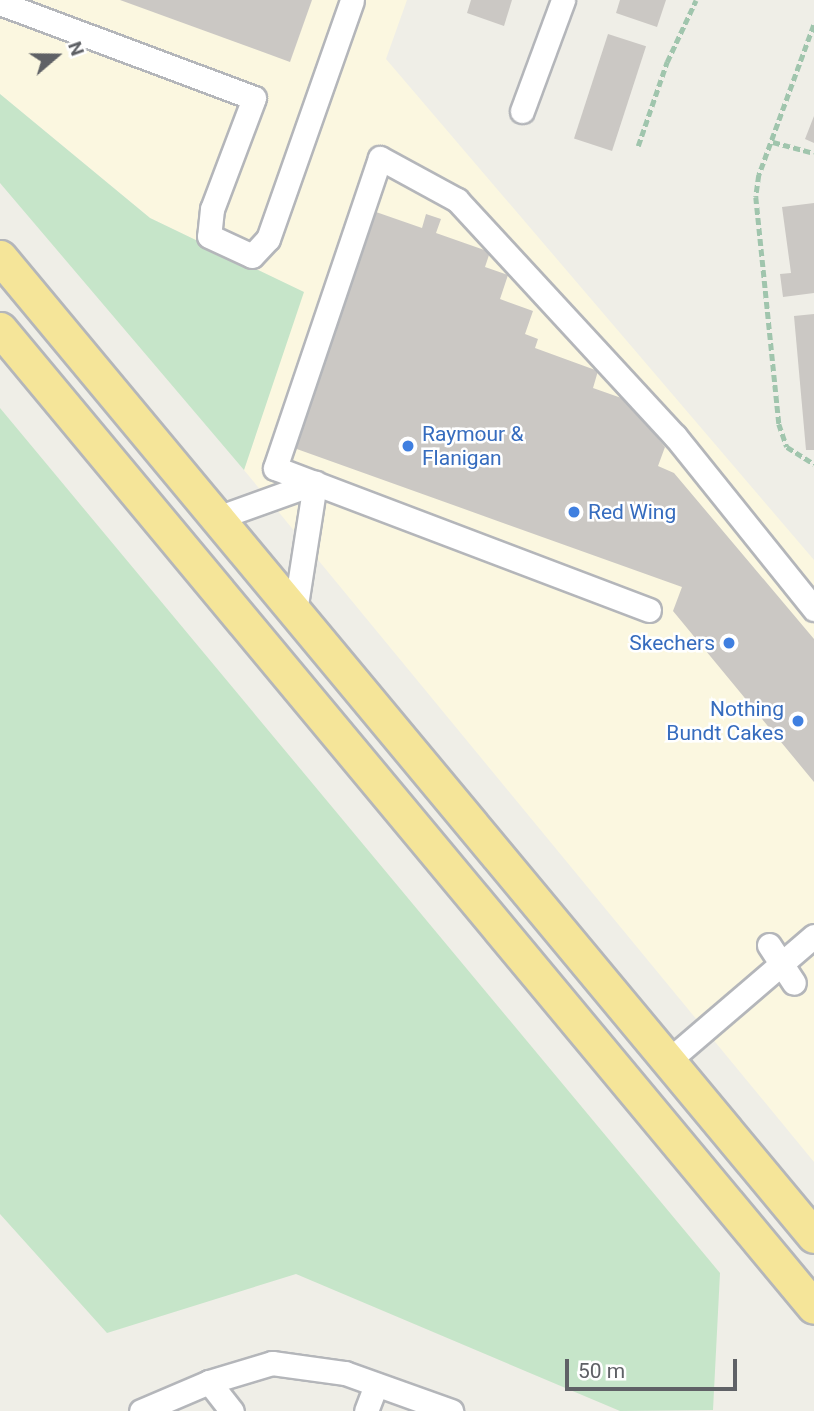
<!DOCTYPE html>
<style>
body{margin:0}
#map{position:relative;width:814px;height:1411px;overflow:hidden;background:#efeee7;font-family:Roboto,sans-serif}
div>[style]{position:absolute}
.commercial>*{inset:0;background:#fbf7e0}
.green>*{inset:0;background:#c6e5c9}
.building>*{inset:0;background:#cbc8c4;transform-origin:0 0}
.path>*{height:4.5px;margin-top:-2.25px;transform-origin:0;background:repeating-linear-gradient(90deg,#a0c5ad 0 7px,transparent 0 10.5px)}
.roads{filter:drop-shadow(2px 0 #b4b6ba) drop-shadow(-2px 0 #b4b6ba) drop-shadow(0 2px #b4b6ba) drop-shadow(0 -2px #b4b6ba)}
.minor>*{height:23px;margin:-11.5px;padding:0 11.5px;transform-origin:11.5px;border-radius:11.5px;background:#fff}
.highway>*{height:33px;margin:-16.5px;padding:0 16.5px;transform-origin:16.5px;border-radius:16.5px;background:#f5e599}
.dots>*{width:19px;height:19px;translate:-50% -50%;box-sizing:border-box;border:4px solid #fff;border-radius:50%}
span{translate:-50% -50%;white-space:nowrap;text-align:center;line-height:1.15;-webkit-text-stroke:5px #fff;paint-order:stroke}
.shop-label{font-size:21px;color:#366cbe}
.left{translate:0 -50%;text-align:left}
.right{translate:-100% -50%;text-align:right}
.north{position:absolute;left:21px;top:21px;width:70px;height:70px;-webkit-text-stroke:5px #fff;paint-order:stroke;rotate:70deg;font-size:19px;font-weight:700;line-height:28px;text-align:center;color:#5f6166}
.north::after{content:'';display:block;margin:auto;width:24px;height:32px;background:#5f6166;clip-path:polygon(50% 0,100% 100%,50% 72%,0 100%)}
.scale{position:absolute;left:565px;top:1359px;width:172px;height:32px;box-sizing:border-box;border:4px solid #5f6166;border-top:0;padding-left:9px;font-size:21px;line-height:24px;white-space:nowrap;color:#5f6166;-webkit-text-stroke:5px #fff;paint-order:stroke}
</style>
<div id="map">
<div class="commercial">
<div style="clip-path:polygon(0 0,407px 0,386px 59px,814px 560px,814px 1162px,244px 470px,303px 292px,150px 218px,0 94px)"></div>
</div>
<div class="green">
<div style="clip-path:polygon(0 94px,150px 218px,304px 292px,244px 470px,0 183px)"></div>
<div style="clip-path:polygon(0 408px,720px 1273px,713px 1410px,620px 1411px,296px 1274px,107px 1333px,0 1214px)"></div>
</div>
<div class="building">
<div style="clip-path:polygon(120px 0,312px 0,290px 62px)"></div>
<div style="clip-path:polygon(471px 0,512px 0,504px 26px,467px 13px)"></div>
<div style="clip-path:polygon(620px 0,666px 0,657px 27px,616px 13px)"></div>
<div style="left:608px;top:34px;width:40px;height:110px;rotate:18deg"></div>
<div style="clip-path:polygon(814px 116px,814px 143px,805px 139px)"></div>
<div style="clip-path:polygon(814px 203px,814px 293px,783px 297px,780px 274px,791px 273px,782px 207px)"></div>
<div style="clip-path:polygon(376px 212px,422px 228px,426px 214px,441px 219px,436px 233px,490px 252px,485px 267px,508px 275px,500px 299px,533px 311px,525px 334px,538px 339px,535px 348px,598px 371px,593px 388px,627px 400px,665px 447px,658px 466px,674px 473px,814px 639px,814px 782px,673px 611px,682px 587px,294px 448px)"></div>
<div style="clip-path:polygon(814px 314px,814px 450px,806px 450px,794px 316px)"></div>
</div>
<div class="path">
<div style="left:814px;top:25px;width:160px;rotate:110.1deg"></div>
<div style="left:759px;top:175px;width:22px;rotate:98deg"></div>
<div style="left:756px;top:197px;width:228px;rotate:84.2deg"></div>
<div style="left:779px;top:424px;width:24px;rotate:71deg"></div>
<div style="left:787px;top:447px;width:32px;rotate:32deg"></div>
<div style="left:773px;top:142px;width:42px;rotate:15deg"></div>
<div style="left:638px;top:146px;width:89px;rotate:-71deg"></div>
<div style="left:667px;top:62px;width:68px;rotate:-64.9deg"></div>
</div>
<div class="roads">
<div class="minor">
<div style="left:0;top:3px;width:271px;rotate:20.5deg"></div>
<div style="left:254px;top:98px;width:119px;rotate:110.7deg"></div>
<div style="left:212px;top:209px;width:27px;rotate:96deg"></div>
<div style="left:209px;top:236px;width:47px;rotate:24.9deg"></div>
<div style="left:252px;top:256px;width:23px;rotate:-47deg"></div>
<div style="left:268px;top:239px;width:253px;rotate:-70.6deg"></div>
<div style="left:522px;top:111px;width:118px;rotate:-69.7deg"></div>
<div style="left:217px;top:518px;width:104px;rotate:-19.7deg"></div>
<div style="left:649px;top:610px;width:400px;rotate:-159.2deg"></div>
<div style="left:275px;top:468px;width:327px;rotate:-71.3deg"></div>
<div style="left:380px;top:158px;width:88px;rotate:28.6deg"></div>
<div style="left:457px;top:200px;width:321px;rotate:47.3deg"></div>
<div style="left:675px;top:436px;width:222px;rotate:51.2deg"></div>
<div style="left:295px;top:611px;width:130px;rotate:-81.1deg"></div>
<div style="left:769px;top:945px;width:45px;rotate:56.7deg"></div>
<div style="left:668px;top:1061px;width:192px;rotate:-40.6deg"></div>
<div style="left:209px;top:1382px;width:37px;rotate:52deg"></div>
<div style="left:141px;top:1411px;width:74px;rotate:-23.1deg"></div>
<div style="left:209px;top:1382px;width:66px;rotate:-16.8deg"></div>
<div style="left:272px;top:1363px;width:74px;rotate:7.8deg"></div>
<div style="left:345px;top:1373px;width:113px;rotate:19.7deg"></div>
<div style="left:366px;top:1411px;width:28px;rotate:-69deg"></div>
</div>
<div class="highway">
<div style="left:0;top:257px;width:1273px;rotate:50.26deg"></div>
<div style="left:0;top:329px;width:1272px;rotate:50.23deg"></div>
</div>
</div>
<div class="dots">
<div style="left:408px;top:446px;background:#3f7fe0"></div>
<div style="left:574px;top:512px;background:#3f7fe0"></div>
<div style="left:729px;top:643px;background:#3f7fe0"></div>
<div style="left:798px;top:721px;background:#3f7fe0"></div>
</div>
<div class="shop-label">
<span class="left" style="left:422px;top:446px">Raymour &amp;<br>Flanigan</span>
<span class="left" style="left:588px;top:512px">Red Wing</span>
<span class="right" style="left:715px;top:643px">Skechers</span>
<span class="right" style="left:784px;top:721px">Nothing<br>Bundt Cakes</span>
</div>
<div class="north">N</div>
<div class="scale">50 m</div>
</div>
